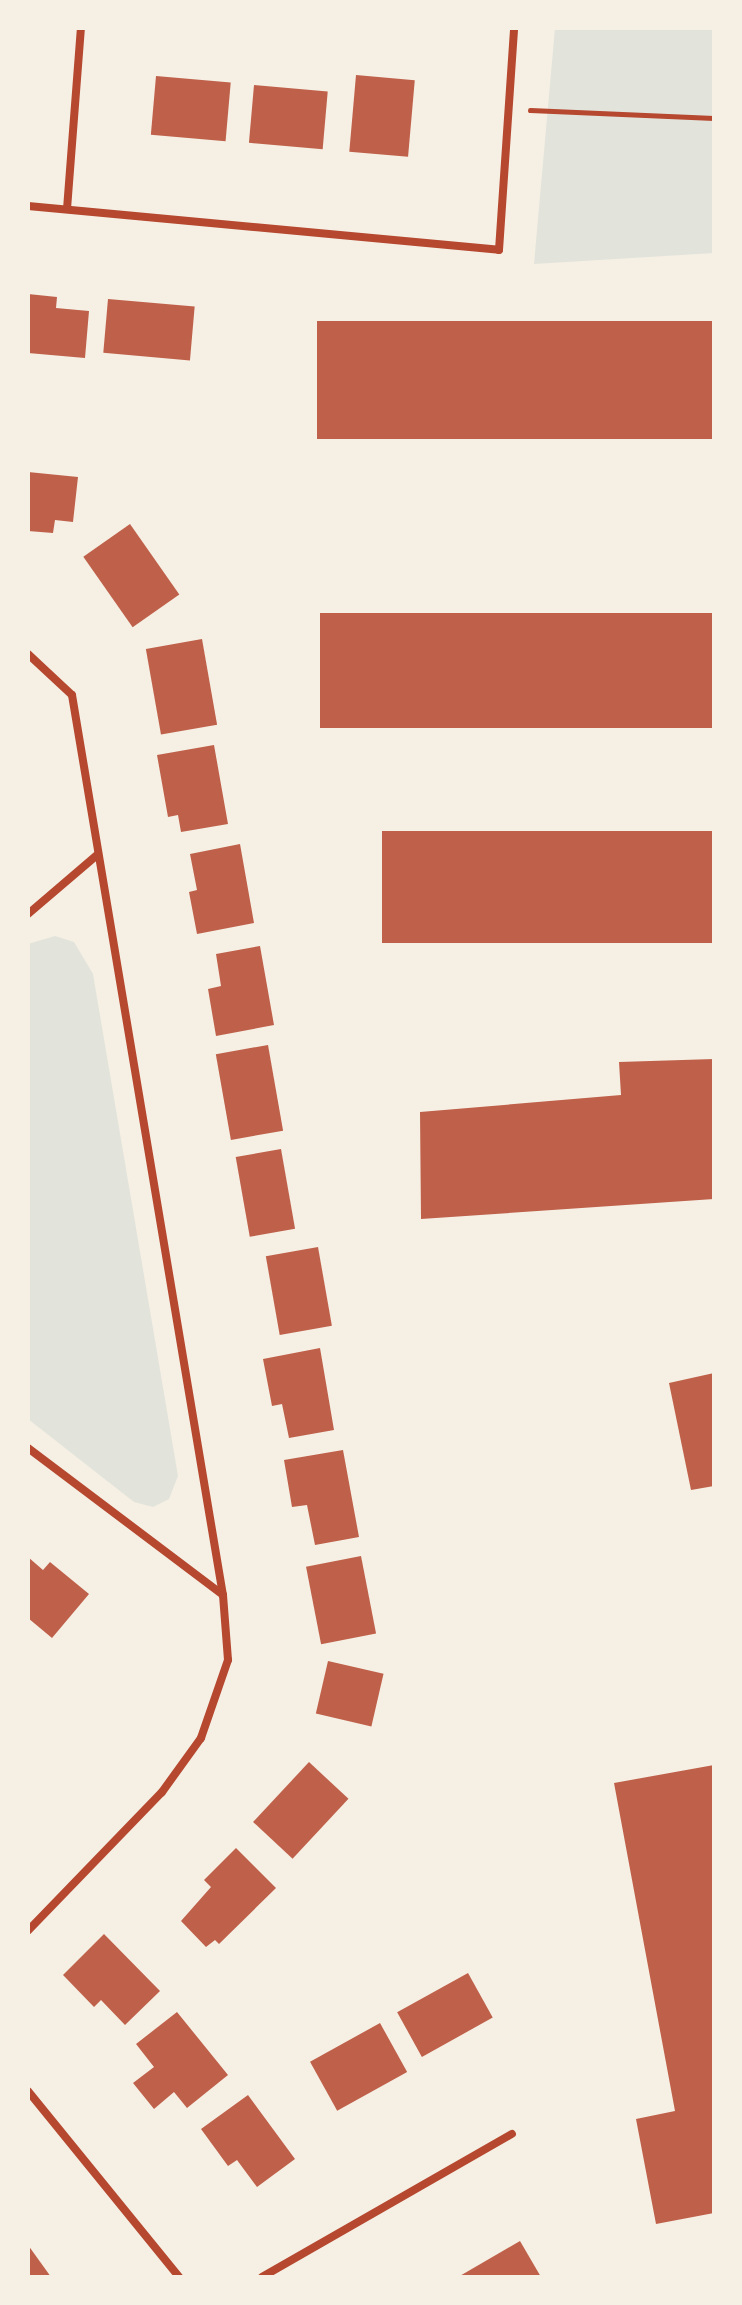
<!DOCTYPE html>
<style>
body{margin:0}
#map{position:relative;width:742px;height:2305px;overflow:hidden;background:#f6efe4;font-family:Montserrat,sans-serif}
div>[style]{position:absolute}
.green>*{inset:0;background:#e2e4dc}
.building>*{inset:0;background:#bf614a;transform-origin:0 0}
.path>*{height:5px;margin:-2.5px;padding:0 2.5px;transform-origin:2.5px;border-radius:2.5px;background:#b5482f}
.minor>*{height:8px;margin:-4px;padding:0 4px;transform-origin:4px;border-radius:4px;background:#b5482f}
span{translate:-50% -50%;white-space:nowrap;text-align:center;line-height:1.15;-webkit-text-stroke:8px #f6efe4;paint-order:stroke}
.frame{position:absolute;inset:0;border:30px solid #f6efe4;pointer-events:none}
</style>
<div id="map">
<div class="green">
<div style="clip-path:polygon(555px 28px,714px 28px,714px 253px,534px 264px)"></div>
<div style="clip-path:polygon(55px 936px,74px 942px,93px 974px,178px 1476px,169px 1499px,153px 1507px,134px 1502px,28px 1419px,28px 944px)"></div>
</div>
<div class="building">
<div style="left:356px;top:75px;width:59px;height:77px;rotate:5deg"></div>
<div style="left:156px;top:76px;width:75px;height:59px;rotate:5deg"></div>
<div style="left:254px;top:85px;width:74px;height:58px;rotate:5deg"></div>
<div style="clip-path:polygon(28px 294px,57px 297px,56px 308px,89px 311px,85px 358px,28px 353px)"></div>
<div style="left:108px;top:299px;width:87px;height:54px;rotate:5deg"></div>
<div style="left:714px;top:321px;width:118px;height:397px;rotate:90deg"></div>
<div style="clip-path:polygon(28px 472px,78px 477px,73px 522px,55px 520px,53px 533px,28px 531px)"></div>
<div style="left:130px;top:524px;width:86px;height:57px;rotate:55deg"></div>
<div style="left:714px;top:613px;width:115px;height:394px;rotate:90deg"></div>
<div style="left:202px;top:639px;width:87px;height:57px;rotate:80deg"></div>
<div style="clip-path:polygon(214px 745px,228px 824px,181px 832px,178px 815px,168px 817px,157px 755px)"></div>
<div style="left:714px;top:831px;width:112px;height:332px;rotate:90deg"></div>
<div style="clip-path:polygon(240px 844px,254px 923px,197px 934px,189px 892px,197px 890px,190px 854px)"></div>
<div style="clip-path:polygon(260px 946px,274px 1025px,216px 1036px,208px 989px,221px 986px,216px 954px)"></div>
<div style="left:268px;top:1045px;width:87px;height:53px;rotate:80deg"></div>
<div style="clip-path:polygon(714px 1059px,714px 1199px,421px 1219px,420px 1112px,621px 1095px,619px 1062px)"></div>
<div style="left:281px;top:1149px;width:81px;height:46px;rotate:80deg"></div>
<div style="left:318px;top:1247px;width:80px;height:53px;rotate:80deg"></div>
<div style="clip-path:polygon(320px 1348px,334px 1430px,289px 1438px,282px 1404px,272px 1406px,263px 1359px)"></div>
<div style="clip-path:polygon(714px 1373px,714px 1486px,691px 1490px,669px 1383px)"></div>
<div style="clip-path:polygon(343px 1450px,359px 1537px,315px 1545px,307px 1505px,292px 1507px,284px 1460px)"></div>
<div style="left:361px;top:1556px;width:79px;height:56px;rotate:79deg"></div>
<div style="clip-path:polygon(28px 1557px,43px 1570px,50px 1562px,89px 1594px,52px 1638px,28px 1618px)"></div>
<div style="left:328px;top:1661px;width:57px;height:54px;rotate:13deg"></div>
<div style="left:309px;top:1762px;width:54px;height:82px;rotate:43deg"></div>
<div style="clip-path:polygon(714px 1765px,714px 2213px,656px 2224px,636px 2119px,675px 2111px,614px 1783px)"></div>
<div style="clip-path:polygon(236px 1848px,276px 1888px,219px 1944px,215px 1940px,206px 1947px,181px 1921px,211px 1887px,204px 1880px)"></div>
<div style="clip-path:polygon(104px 1934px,160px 1991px,125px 2025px,101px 2000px,94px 2007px,63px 1975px)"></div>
<div style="left:468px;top:1973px;width:51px;height:81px;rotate:61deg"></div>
<div style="clip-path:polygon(177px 2012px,228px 2075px,187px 2108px,174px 2092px,154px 2109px,133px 2083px,154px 2067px,136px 2044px)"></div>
<div style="left:380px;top:2023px;width:56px;height:80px;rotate:61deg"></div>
<div style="clip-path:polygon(248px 2095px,295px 2159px,257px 2187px,237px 2160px,228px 2166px,201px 2129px)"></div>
<div style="clip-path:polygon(520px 2241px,541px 2277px,458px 2277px)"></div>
<div style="clip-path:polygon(28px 2245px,51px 2277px,28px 2277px)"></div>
</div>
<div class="path">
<div style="left:530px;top:110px;width:184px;rotate:2.5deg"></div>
</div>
<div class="minor">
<div style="left:28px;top:206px;width:473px;rotate:5.3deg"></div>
<div style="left:499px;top:250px;width:223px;rotate:-86.1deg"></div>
<div style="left:67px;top:209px;width:182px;rotate:-85.6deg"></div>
<div style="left:28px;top:654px;width:60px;rotate:43deg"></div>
<div style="left:72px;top:695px;width:913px;rotate:80.48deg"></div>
<div style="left:223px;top:1595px;width:65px;rotate:85.6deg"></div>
<div style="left:228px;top:1660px;width:83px;rotate:109.1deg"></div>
<div style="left:201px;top:1738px;width:67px;rotate:125.8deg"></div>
<div style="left:162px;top:1792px;width:193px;rotate:134deg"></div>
<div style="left:28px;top:914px;width:91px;rotate:-40.5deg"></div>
<div style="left:28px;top:1448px;width:244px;rotate:37deg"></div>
<div style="left:28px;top:2091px;width:240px;rotate:50.9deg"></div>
<div style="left:262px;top:2277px;width:288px;rotate:-29.8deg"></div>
</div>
<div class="frame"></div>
</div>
